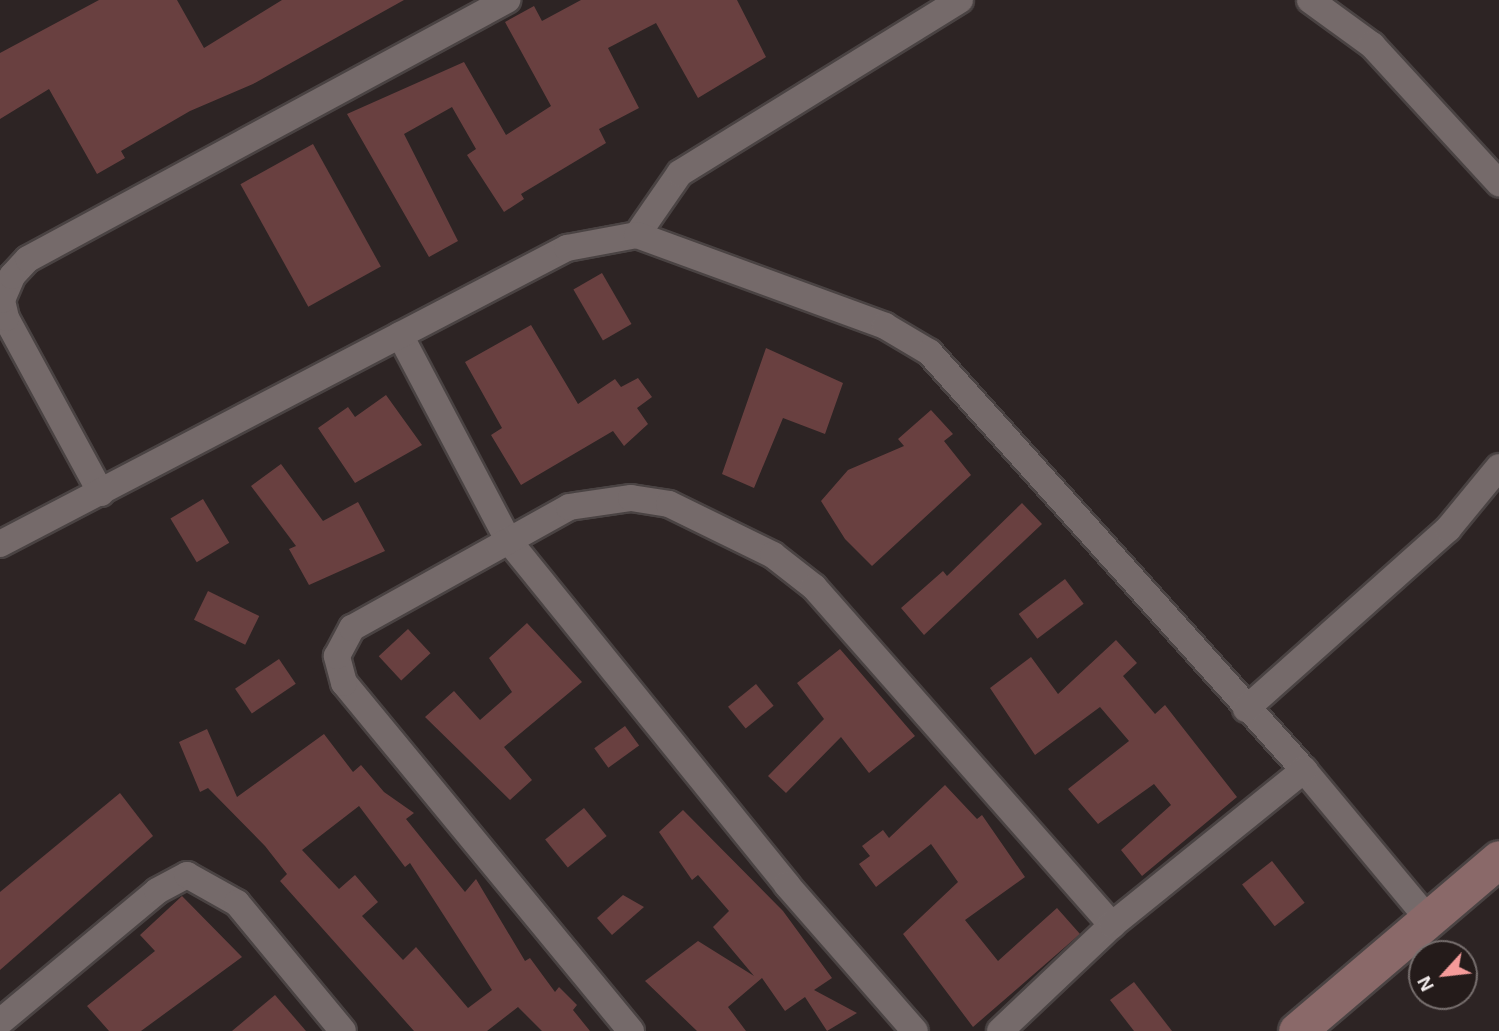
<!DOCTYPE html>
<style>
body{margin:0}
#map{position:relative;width:1499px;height:1031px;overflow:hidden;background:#2d2424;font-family:Helvetica,sans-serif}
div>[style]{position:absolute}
.building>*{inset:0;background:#694040;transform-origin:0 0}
.roads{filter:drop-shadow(2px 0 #4a4343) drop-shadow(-2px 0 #4a4343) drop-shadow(0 2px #4a4343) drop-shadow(0 -2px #4a4343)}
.street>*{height:26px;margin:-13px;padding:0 13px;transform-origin:13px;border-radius:13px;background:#756a6a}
.secondary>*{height:37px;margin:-18.5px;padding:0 18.5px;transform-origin:18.5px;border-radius:18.5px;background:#8a6969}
span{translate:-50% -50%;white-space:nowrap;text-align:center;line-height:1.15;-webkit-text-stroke:5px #241b1a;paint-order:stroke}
.north{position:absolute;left:1408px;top:940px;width:70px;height:70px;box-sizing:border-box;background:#241b1a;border:2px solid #776f6e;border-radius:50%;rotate:243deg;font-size:19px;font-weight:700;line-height:28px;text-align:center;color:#f3ecec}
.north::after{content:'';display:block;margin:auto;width:24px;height:32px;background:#f59b9a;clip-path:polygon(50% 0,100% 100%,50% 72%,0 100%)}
</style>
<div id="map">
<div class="building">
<div style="clip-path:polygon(99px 0,177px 0,204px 48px,282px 0,404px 0,253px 84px,190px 111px,121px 151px,125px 158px,97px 174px,49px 89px,0 119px,0 53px)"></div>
<div style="clip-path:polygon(581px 0,737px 0,766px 57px,698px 98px,656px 23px,608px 48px,639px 108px,599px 129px,606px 143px,521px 194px,524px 199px,504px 212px,467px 155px,476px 149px,452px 107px,404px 134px,458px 241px,429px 257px,347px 114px,464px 62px,506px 135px,551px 106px,505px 22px,534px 6px,542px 21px)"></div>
<div style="left:313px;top:144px;width:140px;height:83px;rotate:61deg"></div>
<div style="left:602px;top:273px;width:59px;height:33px;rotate:60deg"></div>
<div style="clip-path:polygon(531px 325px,578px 404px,615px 379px,621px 387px,638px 378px,652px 397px,637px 408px,648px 424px,624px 446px,613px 431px,521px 485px,491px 435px,502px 428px,465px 362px)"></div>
<div style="clip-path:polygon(766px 348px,843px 383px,825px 434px,783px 418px,754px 488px,722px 474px)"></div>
<div style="clip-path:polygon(386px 395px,422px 445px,355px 483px,318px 428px,348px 407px,355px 417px)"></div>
<div style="clip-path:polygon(931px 410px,953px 434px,944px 441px,971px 475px,872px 566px,845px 539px,821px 501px,848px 470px,904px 446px,898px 439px)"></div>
<div style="clip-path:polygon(281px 464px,323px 521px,358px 502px,385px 551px,309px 585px,289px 549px,296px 546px,251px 486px)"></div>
<div style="left:203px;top:499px;width:51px;height:38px;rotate:59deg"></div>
<div style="clip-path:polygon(1022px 503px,1042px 524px,924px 635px,901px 608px,943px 571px,947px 576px)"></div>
<div style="left:1065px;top:579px;width:31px;height:58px;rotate:53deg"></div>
<div style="left:208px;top:591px;width:57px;height:32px;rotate:26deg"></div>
<div style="clip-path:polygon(527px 623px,582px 682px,504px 747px,532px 780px,510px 800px,425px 717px,454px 691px,480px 720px,512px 692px,489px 658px)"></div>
<div style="left:408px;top:629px;width:33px;height:40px;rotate:47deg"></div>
<div style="clip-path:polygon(1116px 640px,1137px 663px,1123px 676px,1155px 714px,1165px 705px,1237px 797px,1142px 876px,1121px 850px,1171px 805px,1154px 784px,1098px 824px,1068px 789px,1129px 741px,1100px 707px,1035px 755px,990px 688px,1031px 657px,1058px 694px)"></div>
<div style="clip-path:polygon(840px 649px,915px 736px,869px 773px,841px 737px,786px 793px,768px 776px,824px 719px,797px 683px)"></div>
<div style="left:279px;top:659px;width:30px;height:53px;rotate:56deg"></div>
<div style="left:756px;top:684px;width:28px;height:36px;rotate:51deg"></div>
<div style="left:625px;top:726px;width:24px;height:38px;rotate:54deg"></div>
<div style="clip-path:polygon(evenodd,207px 729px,237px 797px,324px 734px,353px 772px,361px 765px,384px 792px,414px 813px,406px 819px,465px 892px,476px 879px,525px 961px,530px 958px,555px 992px,559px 987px,577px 1005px,573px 1010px,590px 1031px,542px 1031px,518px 1007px,487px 1031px,414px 1031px,280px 881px,287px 874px,265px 846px,208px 788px,200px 792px,179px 742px,207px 729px,359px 806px,405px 867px,410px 863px,492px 990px,468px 1008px,416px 947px,403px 960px,362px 916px,378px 902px,355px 875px,339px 889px,302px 850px,359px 806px)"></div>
<div style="clip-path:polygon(945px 785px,977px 819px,982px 815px,1025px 877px,965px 920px,998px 961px,1057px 908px,1080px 934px,973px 1027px,903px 934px,958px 882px,931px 844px,876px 887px,859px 864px,870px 856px,862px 846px,883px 830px,889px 838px)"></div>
<div style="clip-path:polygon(120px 793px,153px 836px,0 970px,0 892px)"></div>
<div style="left:584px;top:808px;width:36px;height:50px;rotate:51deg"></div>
<div style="clip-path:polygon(683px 810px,783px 911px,832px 978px,814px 990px,857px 1013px,827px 1031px,805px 997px,785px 1011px,762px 978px,728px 1007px,746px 1031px,697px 1031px,645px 981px,698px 941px,754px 976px,713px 927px,729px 911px,698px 875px,692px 880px,659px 832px)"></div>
<div style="left:1272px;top:861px;width:53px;height:38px;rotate:52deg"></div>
<div style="clip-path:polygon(623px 895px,644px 907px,612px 935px,597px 918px)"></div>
<div style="clip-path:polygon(182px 896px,242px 957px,141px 1031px,109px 1031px,87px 1006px,155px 951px,140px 935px)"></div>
<div style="clip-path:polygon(1134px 982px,1172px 1031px,1134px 1031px,1110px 1000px)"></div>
<div style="clip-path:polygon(275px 995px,306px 1031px,232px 1031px)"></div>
</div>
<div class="roads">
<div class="street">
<div style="left:1310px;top:0;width:77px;rotate:36deg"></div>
<div style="left:1372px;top:45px;width:188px;rotate:47.4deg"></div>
<div style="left:637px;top:235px;width:75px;rotate:-55.3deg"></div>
<div style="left:680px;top:173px;width:329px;rotate:-31.7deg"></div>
<div style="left:400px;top:335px;width:232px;rotate:62.2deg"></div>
<div style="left:508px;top:540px;width:444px;rotate:51deg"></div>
<div style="left:787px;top:885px;width:194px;rotate:48.8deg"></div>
<div style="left:101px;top:493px;width:199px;rotate:-118.5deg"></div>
<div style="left:6px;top:318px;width:18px;rotate:-103deg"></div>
<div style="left:2px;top:300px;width:26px;rotate:-67deg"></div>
<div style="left:12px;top:276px;width:23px;rotate:-47deg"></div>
<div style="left:28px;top:259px;width:545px;rotate:-28.4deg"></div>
<div style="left:0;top:544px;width:640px;rotate:-27.57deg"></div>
<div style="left:567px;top:248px;width:71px;rotate:-10.5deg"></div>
<div style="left:637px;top:235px;width:264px;rotate:20.1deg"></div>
<div style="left:885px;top:326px;width:51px;rotate:30.6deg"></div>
<div style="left:929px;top:352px;width:562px;rotate:48.1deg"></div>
<div style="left:1304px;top:770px;width:194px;rotate:50.2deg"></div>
<div style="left:1246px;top:709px;width:271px;rotate:-41.7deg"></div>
<div style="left:1448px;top:529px;width:80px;rotate:-50.6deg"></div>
<div style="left:0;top:1022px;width:204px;rotate:-39.8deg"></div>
<div style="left:157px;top:891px;width:34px;rotate:-28deg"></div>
<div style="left:187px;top:875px;width:57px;rotate:29.2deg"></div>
<div style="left:237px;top:903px;width:166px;rotate:50.4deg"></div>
<div style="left:631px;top:1031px;width:451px;rotate:-129.5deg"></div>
<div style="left:344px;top:683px;width:28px;rotate:-105deg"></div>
<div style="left:337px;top:656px;width:32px;rotate:-62deg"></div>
<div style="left:352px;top:628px;width:248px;rotate:-29.1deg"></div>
<div style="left:569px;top:507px;width:63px;rotate:-8.3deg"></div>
<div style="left:631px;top:498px;width:38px;rotate:9deg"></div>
<div style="left:669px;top:504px;width:116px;rotate:26.1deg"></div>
<div style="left:773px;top:555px;width:52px;rotate:38deg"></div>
<div style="left:814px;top:587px;width:451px;rotate:48.6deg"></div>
<div style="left:1000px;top:1031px;width:154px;rotate:-43.4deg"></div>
<div style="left:1112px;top:925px;width:247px;rotate:-38.9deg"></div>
</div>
<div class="secondary">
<div style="left:1297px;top:1031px;width:265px;rotate:-40.4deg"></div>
</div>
</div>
<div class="north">N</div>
</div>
